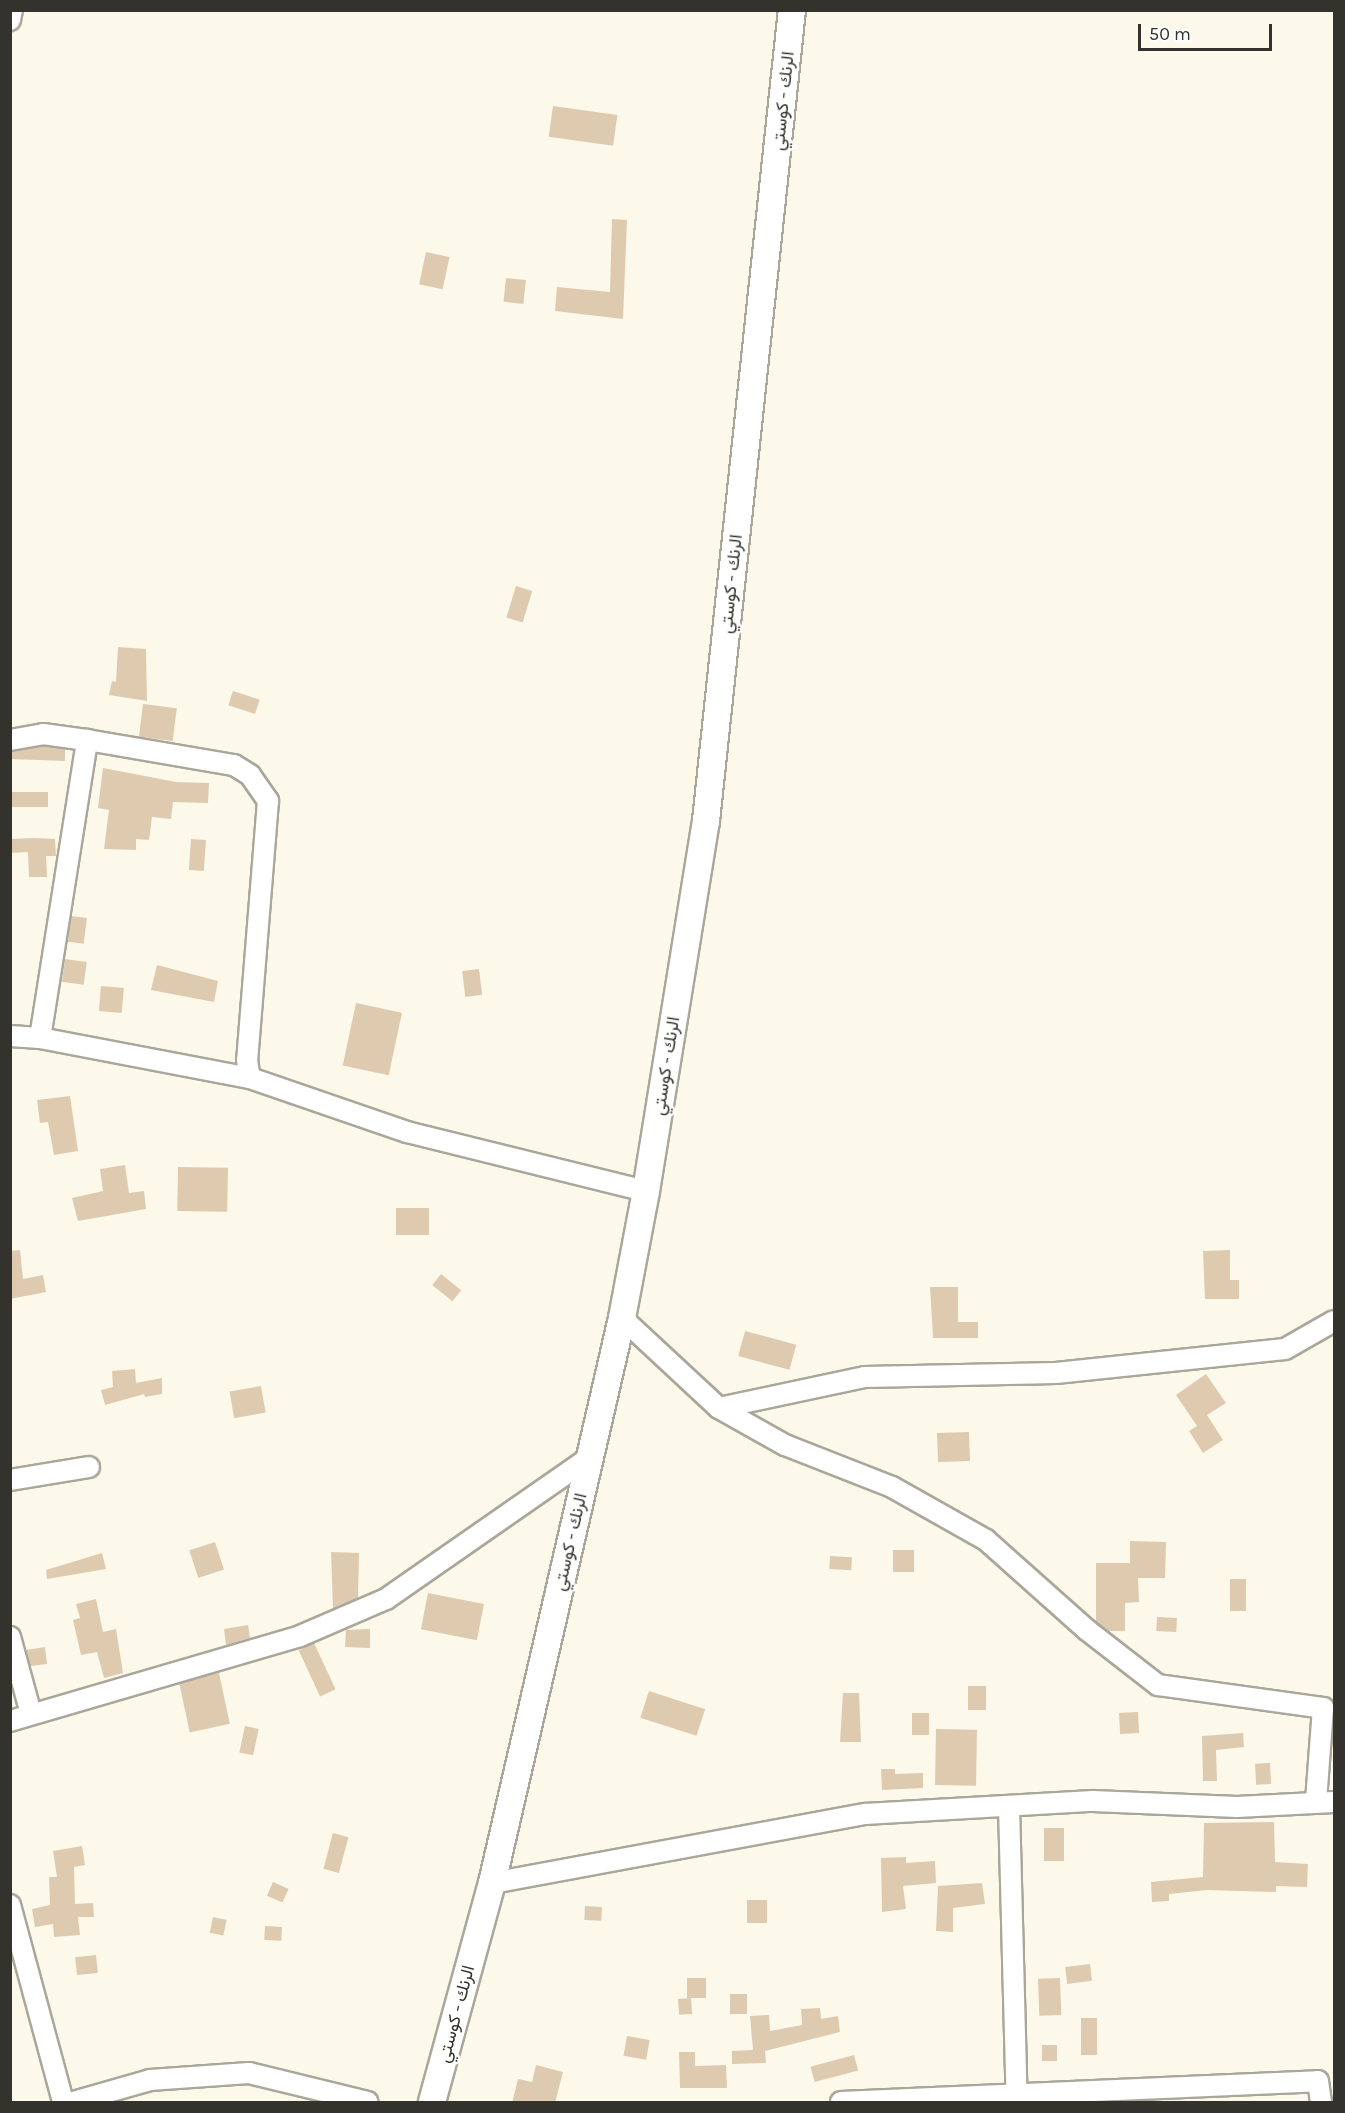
<!DOCTYPE html>
<meta charset="utf-8">
<style>
body{margin:0}
#map{position:relative;width:1345px;height:2113px;overflow:hidden;background:#fcf8ea;font-family:Karla,Vazirmatn,sans-serif}
div>[style]{position:absolute}
.building>*{inset:0;background:#decbaf;transform-origin:0 0}
.roads{filter:drop-shadow(2px 0 #aaa79a) drop-shadow(-2px 0 #aaa79a) drop-shadow(0 2px #aaa79a) drop-shadow(0 -2px #aaa79a)}
.minor>*{height:20px;margin:-10px;padding:0 10px;transform-origin:10px;border-radius:10px;background:#fff}
.major>*{height:26px;margin:-13px;padding:0 13px;transform-origin:13px;border-radius:13px;background:#fff}
span{translate:-50% -50%;white-space:nowrap;text-align:center;line-height:1.15;-webkit-text-stroke:4.5px #fff;paint-order:stroke}
.street-label{font-size:18px;color:#33322c}
.frame{position:absolute;inset:0;border:12px solid #33322c;pointer-events:none}
.scale{position:absolute;left:1138px;top:24px;width:134px;height:27px;box-sizing:border-box;border:3px solid #33322c;border-top:0;padding-left:8px;font-size:18px;line-height:21px;white-space:nowrap;color:#33322c;-webkit-text-stroke:4px #fff;paint-order:stroke}
</style>
<div id="map">
<div class="building">
<div style="left:553px;top:106px;width:65px;height:31px;rotate:8deg"></div>
<div style="clip-path:polygon(612px 219px,627px 220px,623px 319px,555px 311px,557px 287px,610px 292px)"></div>
<div style="left:426px;top:252px;width:24px;height:33px;rotate:12deg"></div>
<div style="left:506px;top:278px;width:20px;height:24px;rotate:6deg"></div>
<div style="left:516px;top:586px;width:17px;height:33px;rotate:17deg"></div>
<div style="clip-path:polygon(118px 647px,146px 649px,147px 701px,109px 695px,112px 681px,116px 682px)"></div>
<div style="left:233px;top:691px;width:28px;height:15px;rotate:18deg"></div>
<div style="left:143px;top:704px;width:34px;height:33px;rotate:7deg"></div>
<div style="clip-path:polygon(43px 746px,65px 749px,65px 761px,10px 759px,10px 752px)"></div>
<div style="clip-path:polygon(103px 768px,176px 782px,209px 783px,208px 803px,173px 802px,171px 819px,152px 817px,149px 840px,136px 839px,136px 850px,104px 849px,109px 810px,98px 808px)"></div>
<div style="left:48px;top:792px;width:15px;height:38px;rotate:90deg"></div>
<div style="clip-path:polygon(34px 838px,55px 839px,56px 856px,46px 856px,47px 877px,29px 877px,28px 852px,10px 853px,10px 839px)"></div>
<div style="left:191px;top:839px;width:15px;height:31px;rotate:4deg"></div>
<div style="left:71px;top:916px;width:16px;height:26px;rotate:7deg"></div>
<div style="left:65px;top:959px;width:22px;height:23px;rotate:8deg"></div>
<div style="clip-path:polygon(157px 965px,218px 981px,214px 1002px,151px 990px)"></div>
<div style="left:479px;top:969px;width:26px;height:17px;rotate:83deg"></div>
<div style="left:101px;top:986px;width:23px;height:25px;rotate:5deg"></div>
<div style="left:356px;top:1003px;width:47px;height:64px;rotate:12deg"></div>
<div style="clip-path:polygon(70px 1096px,78px 1151px,54px 1155px,48px 1122px,40px 1123px,37px 1100px)"></div>
<div style="clip-path:polygon(125px 1165px,129px 1193px,144px 1191px,146px 1209px,78px 1221px,72px 1198px,103px 1191px,100px 1169px)"></div>
<div style="left:178px;top:1167px;width:50px;height:44px;rotate:1deg"></div>
<div style="left:429px;top:1208px;width:27px;height:33px;rotate:90deg"></div>
<div style="clip-path:polygon(20px 1250px,23px 1279px,43px 1275px,46px 1292px,10px 1299px,10px 1251px)"></div>
<div style="clip-path:polygon(1230px 1250px,1230px 1280px,1239px 1280px,1239px 1299px,1205px 1299px,1203px 1251px)"></div>
<div style="left:441px;top:1274px;width:26px;height:14px;rotate:39deg"></div>
<div style="clip-path:polygon(930px 1287px,958px 1287px,958px 1322px,978px 1322px,978px 1338px,933px 1338px)"></div>
<div style="left:745px;top:1331px;width:53px;height:26px;rotate:15deg"></div>
<div style="clip-path:polygon(135px 1369px,136px 1383px,162px 1378px,162px 1394px,145px 1397px,144px 1394px,105px 1405px,101px 1390px,113px 1387px,112px 1371px)"></div>
<div style="clip-path:polygon(1206px 1374px,1226px 1403px,1207px 1415px,1223px 1440px,1203px 1453px,1189px 1431px,1197px 1426px,1176px 1395px)"></div>
<div style="left:261px;top:1386px;width:27px;height:32px;rotate:80deg"></div>
<div style="left:969px;top:1432px;width:29px;height:32px;rotate:88deg"></div>
<div style="clip-path:polygon(1130px 1541px,1166px 1542px,1165px 1578px,1138px 1578px,1139px 1602px,1125px 1603px,1125px 1631px,1107px 1631px,1096px 1622px,1096px 1563px,1130px 1563px)"></div>
<div style="left:215px;top:1542px;width:29px;height:27px;rotate:72deg"></div>
<div style="left:893px;top:1550px;width:21px;height:22px"></div>
<div style="clip-path:polygon(331px 1552px,359px 1553px,358px 1598px,333px 1609px)"></div>
<div style="clip-path:polygon(102px 1553px,106px 1569px,47px 1579px,46px 1570px)"></div>
<div style="left:830px;top:1556px;width:22px;height:13px;rotate:3deg"></div>
<div style="left:1230px;top:1579px;width:16px;height:32px"></div>
<div style="left:428px;top:1593px;width:57px;height:37px;rotate:11deg"></div>
<div style="clip-path:polygon(96px 1599px,103px 1632px,116px 1629px,123px 1673px,104px 1678px,97px 1652px,81px 1655px,73px 1620px,80px 1618px,76px 1604px)"></div>
<div style="left:1157px;top:1617px;width:20px;height:14px;rotate:3deg"></div>
<div style="clip-path:polygon(248px 1625px,250px 1638px,226px 1645px,224px 1629px)"></div>
<div style="clip-path:polygon(370px 1629px,370px 1648px,345px 1647px,346px 1630px)"></div>
<div style="left:314px;top:1643px;width:51px;height:17px;rotate:65deg"></div>
<div style="clip-path:polygon(45px 1647px,47px 1664px,30px 1666px,26px 1650px)"></div>
<div style="left:219px;top:1673px;width:52px;height:41px;rotate:78deg"></div>
<div style="left:968px;top:1686px;width:18px;height:24px"></div>
<div style="left:649px;top:1691px;width:59px;height:28px;rotate:18deg"></div>
<div style="clip-path:polygon(843px 1693px,859px 1693px,861px 1742px,840px 1742px)"></div>
<div style="left:1138px;top:1712px;width:21px;height:19px;rotate:87deg"></div>
<div style="left:929px;top:1713px;width:22px;height:17px;rotate:90deg"></div>
<div style="left:245px;top:1726px;width:14px;height:27px;rotate:12deg"></div>
<div style="left:936px;top:1729px;width:41px;height:56px;rotate:1deg"></div>
<div style="clip-path:polygon(1243px 1733px,1244px 1747px,1216px 1750px,1217px 1781px,1203px 1781px,1202px 1736px)"></div>
<div style="left:1270px;top:1763px;width:21px;height:15px;rotate:87deg"></div>
<div style="clip-path:polygon(881px 1769px,895px 1769px,895px 1774px,923px 1773px,923px 1788px,882px 1790px)"></div>
<div style="clip-path:polygon(1274px 1822px,1275px 1862px,1308px 1864px,1307px 1887px,1276px 1886px,1276px 1892px,1207px 1890px,1169px 1894px,1169px 1901px,1152px 1902px,1151px 1882px,1203px 1877px,1204px 1823px)"></div>
<div style="left:1044px;top:1828px;width:20px;height:33px"></div>
<div style="left:333px;top:1833px;width:16px;height:37px;rotate:15deg"></div>
<div style="clip-path:polygon(82px 1846px,85px 1865px,74px 1867px,75px 1904px,93px 1903px,94px 1917px,78px 1917px,80px 1935px,54px 1937px,53px 1924px,35px 1927px,32px 1909px,50px 1905px,49px 1877px,57px 1877px,53px 1851px)"></div>
<div style="clip-path:polygon(906px 1857px,906px 1863px,935px 1861px,936px 1883px,903px 1886px,906px 1909px,882px 1912px,881px 1858px)"></div>
<div style="left:273px;top:1882px;width:17px;height:15px;rotate:24deg"></div>
<div style="clip-path:polygon(982px 1883px,985px 1904px,953px 1908px,953px 1932px,936px 1931px,938px 1886px)"></div>
<div style="left:747px;top:1900px;width:20px;height:23px"></div>
<div style="left:585px;top:1906px;width:17px;height:14px;rotate:3deg"></div>
<div style="left:213px;top:1917px;width:14px;height:16px;rotate:12deg"></div>
<div style="left:265px;top:1926px;width:17px;height:14px;rotate:3deg"></div>
<div style="left:96px;top:1955px;width:18px;height:21px;rotate:84deg"></div>
<div style="left:1090px;top:1964px;width:17px;height:25px;rotate:83deg"></div>
<div style="left:687px;top:1978px;width:19px;height:20px"></div>
<div style="left:1060px;top:1978px;width:37px;height:22px;rotate:88deg"></div>
<div style="left:747px;top:1994px;width:20px;height:17px;rotate:90deg"></div>
<div style="left:691px;top:1998px;width:16px;height:13px;rotate:86deg"></div>
<div style="clip-path:polygon(820px 2008px,821px 2019px,838px 2016px,840px 2032px,765px 2051px,766px 2063px,732px 2064px,732px 2051px,753px 2050px,750px 2016px,769px 2015px,770px 2031px,802px 2025px,801px 2009px)"></div>
<div style="left:1081px;top:2018px;width:16px;height:37px"></div>
<div style="left:627px;top:2036px;width:23px;height:20px;rotate:10deg"></div>
<div style="left:1057px;top:2045px;width:16px;height:15px;rotate:90deg"></div>
<div style="clip-path:polygon(679px 2052px,695px 2052px,695px 2066px,726px 2065px,727px 2088px,680px 2088px)"></div>
<div style="left:854px;top:2055px;width:16px;height:45px;rotate:75deg"></div>
<div style="clip-path:polygon(536px 2065px,563px 2072px,555px 2103px,512px 2103px,518px 2079px,532px 2082px)"></div>
</div>
<div class="roads">
<div class="minor">
<div style="left:10px;top:20px;width:10px;rotate:-79deg"></div>
<div style="left:10px;top:740px;width:34px;rotate:-10deg"></div>
<div style="left:43px;top:734px;width:44px;rotate:7.8deg"></div>
<div style="left:87px;top:740px;width:149px;rotate:9.7deg"></div>
<div style="left:234px;top:765px;width:19px;rotate:32deg"></div>
<div style="left:250px;top:775px;width:32px;rotate:55deg"></div>
<div style="left:268px;top:801px;width:260px;rotate:94.6deg"></div>
<div style="left:247px;top:1060px;width:18px;rotate:81deg"></div>
<div style="left:250px;top:1078px;width:166px;rotate:19deg"></div>
<div style="left:407px;top:1132px;width:246px;rotate:13.9deg"></div>
<div style="left:10px;top:1036px;width:30px;rotate:4deg"></div>
<div style="left:40px;top:1038px;width:214px;rotate:10.8deg"></div>
<div style="left:40px;top:1038px;width:302px;rotate:-81deg"></div>
<div style="left:622px;top:1318px;width:132px;rotate:42.9deg"></div>
<div style="left:719px;top:1408px;width:76px;rotate:29.3deg"></div>
<div style="left:785px;top:1445px;width:115px;rotate:21.4deg"></div>
<div style="left:892px;top:1487px;width:108px;rotate:29.4deg"></div>
<div style="left:986px;top:1540px;width:135px;rotate:41.7deg"></div>
<div style="left:1087px;top:1630px;width:90px;rotate:37.8deg"></div>
<div style="left:1158px;top:1685px;width:167px;rotate:7.9deg"></div>
<div style="left:1323px;top:1708px;width:94px;rotate:94.3deg"></div>
<div style="left:719px;top:1408px;width:149px;rotate:-12deg"></div>
<div style="left:865px;top:1377px;width:191px;rotate:-1.2deg"></div>
<div style="left:1056px;top:1373px;width:230px;rotate:-6deg"></div>
<div style="left:1285px;top:1349px;width:56px;rotate:-29.7deg"></div>
<div style="left:10px;top:1480px;width:80px;rotate:-9.3deg"></div>
<div style="left:10px;top:1637px;width:80px;rotate:74.7deg"></div>
<div style="left:10px;top:1721px;width:302px;rotate:-16.3deg"></div>
<div style="left:300px;top:1636px;width:94px;rotate:-23.3deg"></div>
<div style="left:386px;top:1599px;width:247px;rotate:-34.8deg"></div>
<div style="left:1009px;top:1806px;width:296px;rotate:88.5deg"></div>
<div style="left:492px;top:1883px;width:379px;rotate:-10.5deg"></div>
<div style="left:865px;top:1814px;width:228px;rotate:-3.3deg"></div>
<div style="left:1093px;top:1801px;width:144px;rotate:2.4deg"></div>
<div style="left:1237px;top:1807px;width:97px;rotate:-3deg"></div>
<div style="left:10px;top:1905px;width:204px;rotate:74.9deg"></div>
<div style="left:73px;top:2102px;width:80px;rotate:-15.9deg"></div>
<div style="left:150px;top:2080px;width:99px;rotate:-4deg"></div>
<div style="left:249px;top:2073px;width:122px;rotate:13.7deg"></div>
<div style="left:841px;top:2102px;width:477px;rotate:-2.5deg"></div>
<div style="left:1318px;top:2081px;width:21px;rotate:82deg"></div>
</div>
<div class="major">
<div style="left:432px;top:2102px;width:227px;rotate:-74.7deg"></div>
<div style="left:492px;top:1883px;width:580px;rotate:-77.04deg"></div>
<div style="left:622px;top:1318px;width:129px;rotate:-79.3deg"></div>
<div style="left:646px;top:1191px;width:375px;rotate:-80.8deg"></div>
<div style="left:706px;top:821px;width:816px;rotate:-83.95deg"></div>
</div>
</div>
<div class="street-label">
<span style="left:783px;top:101px;rotate:-84deg">الرنك - كوستي</span>
<span style="left:731px;top:584px;rotate:-84deg">الرنك - كوستي</span>
<span style="left:666px;top:1066px;rotate:-81deg">الرنك - كوستي</span>
<span style="left:570px;top:1542px;rotate:-77deg">الرنك - كوستي</span>
<span style="left:456px;top:2014px;rotate:-75deg">الرنك - كوستي</span>
</div>
<div class="frame"></div>
<div class="scale">50 m</div>
</div>
